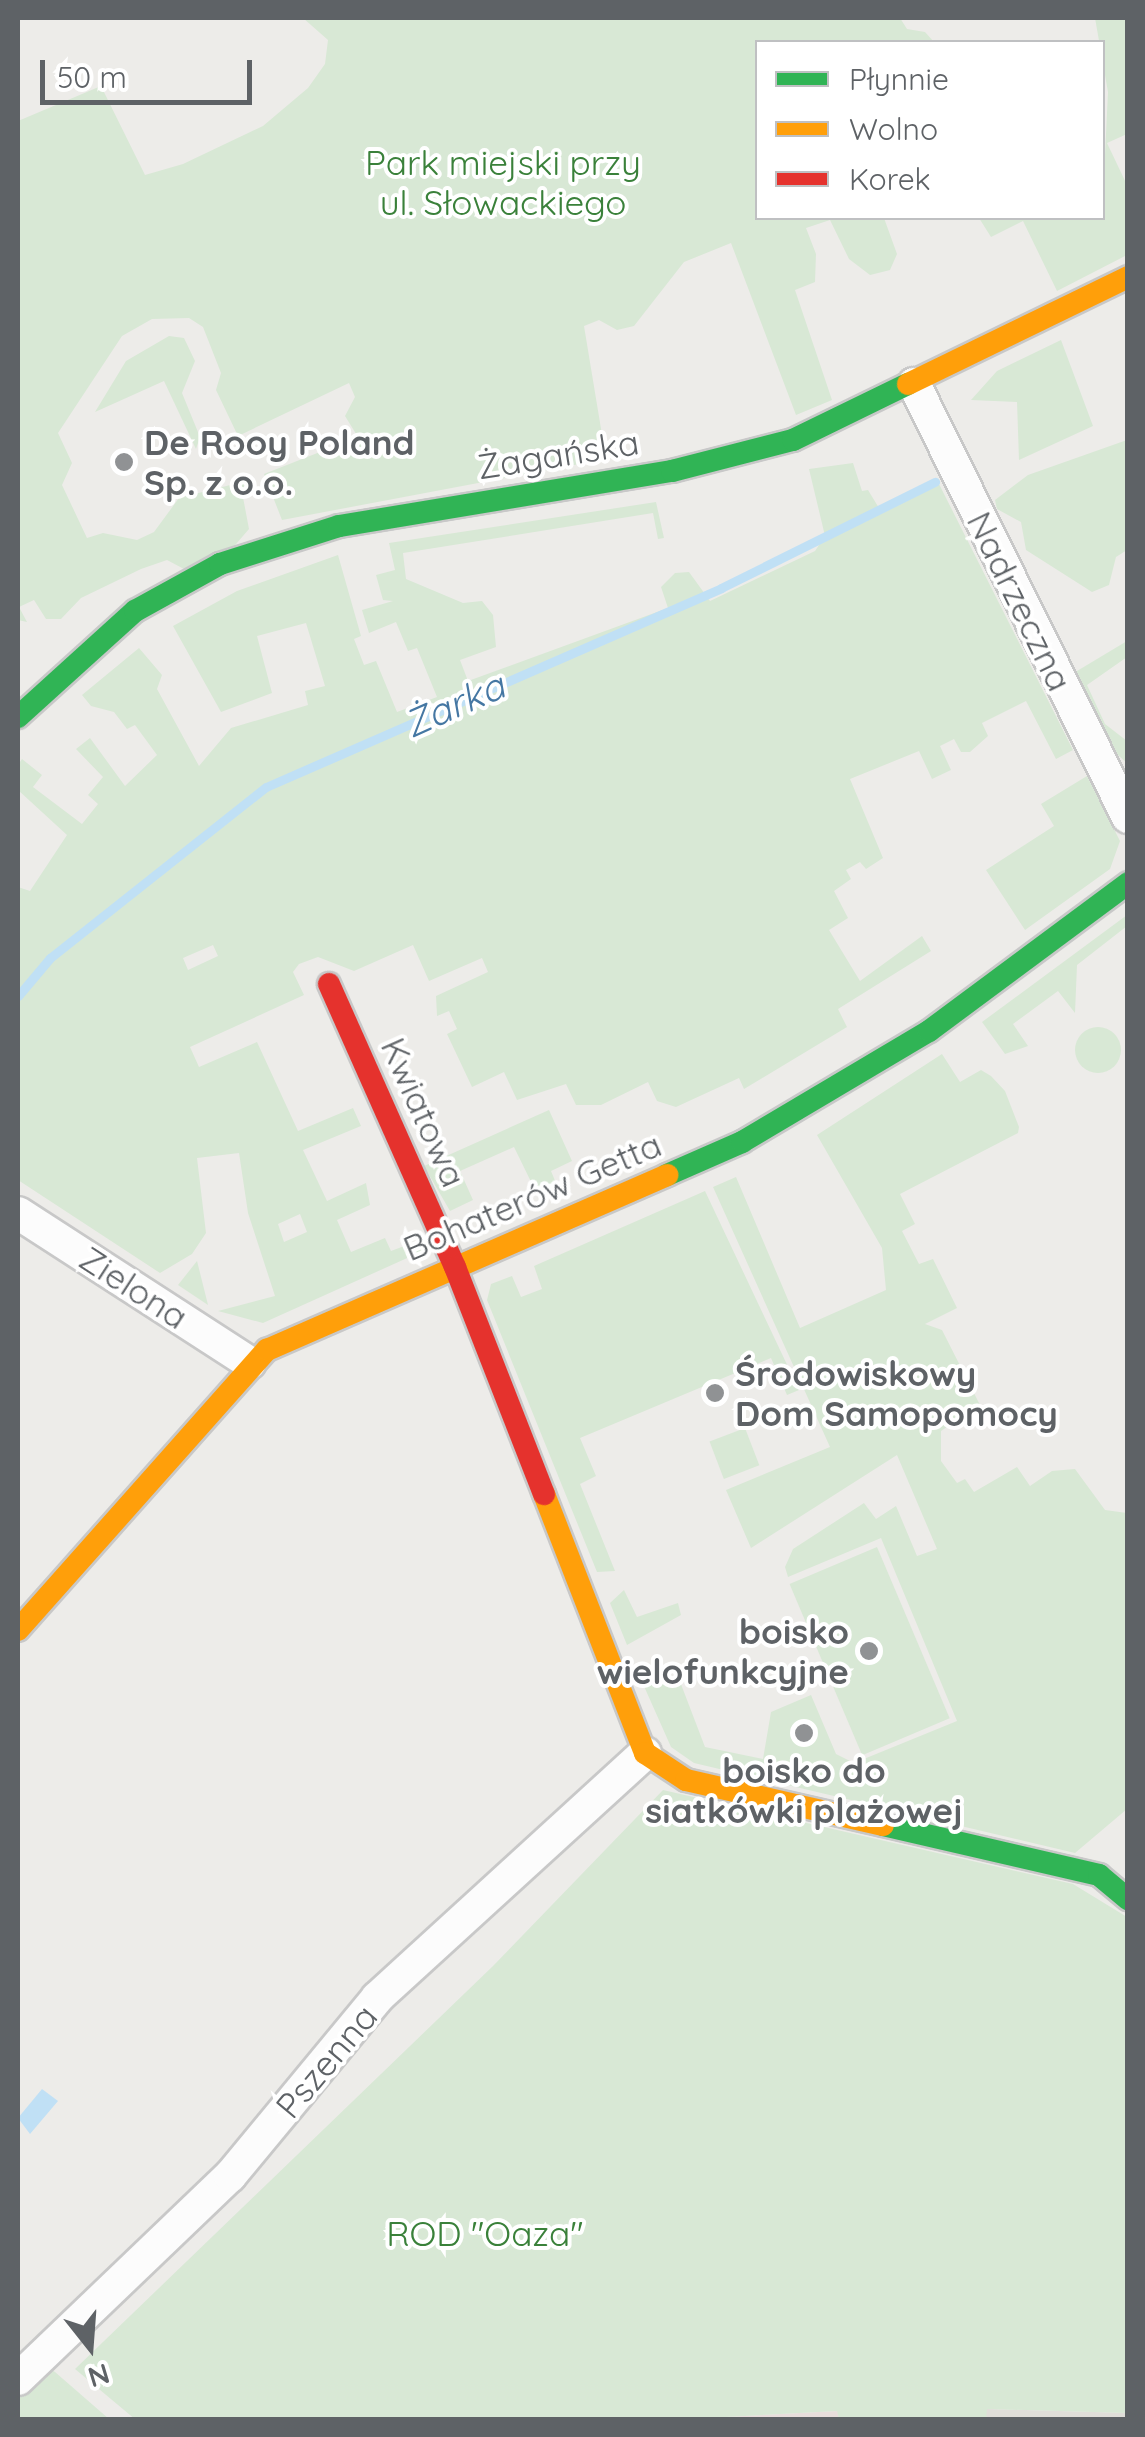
<!DOCTYPE html>
<meta charset="utf-8">
<style>
body{margin:0}
#map{position:relative;width:1145px;height:2437px;overflow:hidden;background:#edece9;font-family:Quicksand,sans-serif}
div>[style]{position:absolute}
.education>*{inset:0;background:#e0ded9}
.medical>*{inset:0;background:#e8dedc}
.green>*{inset:0;background:#d8e8d5;transform-origin:0 0}
.round{border-radius:50%}
.water>*{inset:0;background:#c0e0f5}
.stream>*{height:9px;margin:-4.5px;padding:0 4.5px;transform-origin:4.5px;border-radius:4.5px;background:#c0e0f5}
.roads{filter:drop-shadow(2px 0 #c8c8c8) drop-shadow(-2px 0 #c8c8c8) drop-shadow(0 2px #c8c8c8) drop-shadow(0 -2px #c8c8c8)}
.street>*{height:32px;margin:-16px;padding:0 16px;transform-origin:16px;border-radius:16px;background:#fcfcfc}
.fast>*{height:22px;margin:-11px;padding:0 11px;transform-origin:11px;border-radius:11px;background:#30b455}
.slow>*{height:22px;margin:-11px;padding:0 11px;transform-origin:11px;border-radius:11px;background:#ff9f0a}
.jam>*{height:22px;margin:-11px;padding:0 11px;transform-origin:11px;border-radius:11px;background:#e5322d}
.dots>*{width:28px;height:28px;translate:-50% -50%;box-sizing:border-box;border:5px solid #fff;border-radius:50%}
span{translate:-50% -50%;white-space:nowrap;text-align:center;line-height:1.15;-webkit-text-stroke:8px #fff;paint-order:stroke}
.park-label{font-size:35px;color:#3a813a}
.poi-label{font-size:35px;color:#5e6266;font-weight:700}
.left{translate:0 -50%;text-align:left}
.right{translate:-100% -50%;text-align:right}
.street-label{font-size:35px;color:#5e6266}
.water-label{font-size:38px;color:#4577a3;font-style:italic}
.frame{position:absolute;inset:0;border:20px solid #5e6266;pointer-events:none}
.legend{position:absolute;left:755px;top:40px;width:350px;height:180px;box-sizing:border-box;background:#fff;border:2px solid #bfc0c2;margin:0;padding:12px 18px;list-style:none;font-size:30px;color:#5e6266}
.legend li{display:flex;align-items:center;gap:20px;height:50px}
.legend b{width:50px;border:2px solid #bfc0c2}
.north{position:absolute;left:40px;top:2297px;width:100px;height:100px;-webkit-text-stroke:8px #fff;paint-order:stroke;rotate:163deg;font-size:28px;font-weight:700;line-height:40px;text-align:center;color:#5e6266}
.north::after{content:'';display:block;margin:auto;width:35px;height:45px;background:#5e6266;clip-path:polygon(50% 0,100% 100%,50% 72%,0 100%)}
.scale{position:absolute;left:40px;top:60px;width:212px;height:45px;box-sizing:border-box;border:5px solid #5e6266;border-top:0;padding-left:12px;font-size:30px;line-height:35px;white-space:nowrap;color:#5e6266;-webkit-text-stroke:8px #fff;paint-order:stroke}
</style>
<div id="map">
<div class="education">
<div style="clip-path:polygon(986px 2409px,1128px 2413px,1127px 2420px,986px 2420px)"></div>
</div>
<div class="medical">
<div style="clip-path:polygon(838px 2411px,839px 2419px,669px 2420px)"></div>
</div>
<div class="green">
<div style="clip-path:polygon(303px 18px,900px 18px,907px 29px,925px 32px,934px 42px,758px 42px,758px 218px,884px 218px,897px 254px,890px 270px,870px 275px,849px 259px,830px 220px,806px 228px,816px 254px,815px 282px,795px 290px,832px 400px,796px 415px,731px 243px,684px 262px,634px 326px,617px 330px,599px 320px,584px 326px,606px 459px,282px 520px,264px 474px,358px 437px,345px 416px,355px 397px,349px 383px,238px 436px,216px 390px,221px 373px,203px 327px,189px 318px,152px 319px,122px 336px,58px 433px,72px 463px,62px 485px,87px 538px,103px 533px,137px 540px,154px 532px,179px 498px,246px 481px,242px 492px,249px 529px,230px 551px,184px 569px,167px 560px,141px 569px,81px 598px,61px 619px,46px 619px,34px 600px,19px 607px,27px 622px,18px 620px,18px 121px,101px 86px,145px 175px,183px 164px,263px 126px,308px 88px,325px 64px,328px 40px)"></div>
<div style="clip-path:polygon(1095px 18px,1127px 18px,1127px 134px,1107px 143px,1127px 185px,1127px 255px,1057px 291px,1023px 221px,991px 237px,979px 218px,1102px 218px,1108px 92px)"></div>
<div style="clip-path:polygon(169px 336px,184px 338px,195px 361px,182px 393px,200px 437px,196px 449px,164px 381px,95px 412px,126px 361px)"></div>
<div style="clip-path:polygon(1061px 340px,1093px 426px,1019px 460px,1017px 402px,971px 400px,997px 371px)"></div>
<div style="clip-path:polygon(1127px 440px,1127px 550px,1116px 557px,1109px 585px,1092px 592px,1026px 550px,1021px 522px,997px 509px,995px 500px,1028px 475px)"></div>
<div style="clip-path:polygon(evenodd,853px 463px,862px 491px,868px 490px,882px 513px,939px 484px,1073px 750px,1056px 759px,1026px 701px,982px 723px,988px 736px,970px 752px,961px 752px,954px 739px,940px 746px,951px 770px,932px 779px,919px 751px,850px 779px,883px 858px,866px 869px,860px 862px,846px 870px,851px 879px,834px 891px,848px 918px,829px 930px,860px 981px,922px 936px,931px 951px,838px 1009px,847px 1027px,744px 1089px,739px 1078px,676px 1107px,657px 1101px,648px 1082px,601px 1105px,576px 1105px,566px 1084px,517px 1100px,504px 1072px,472px 1087px,447px 1034px,457px 1029px,449px 1011px,437px 1016px,436px 996px,488px 972px,482px 958px,429px 981px,413px 945px,354px 971px,318px 957px,299px 964px,293px 972px,304px 995px,190px 1047px,199px 1067px,257px 1042px,298px 1131px,353px 1108px,361px 1126px,303px 1150px,327px 1201px,366px 1183px,370px 1205px,337px 1220px,351px 1252px,385px 1238px,391px 1251px,423px 1239px,425px 1250px,263px 1323px,218px 1311px,275px 1296px,248px 1213px,239px 1153px,197px 1158px,206px 1233px,192px 1254px,160px 1273px,18px 1180px,18px 887px,30px 891px,67px 835px,18px 790px,18px 765px,22px 759px,42px 775px,33px 787px,82px 824px,98px 804px,88px 795px,103px 777px,76px 749px,90px 738px,125px 786px,157px 755px,135px 725px,127px 729px,114px 712px,91px 706px,82px 695px,139px 648px,162px 675px,157px 689px,199px 766px,231px 728px,308px 705px,305px 691px,325px 686px,306px 623px,257px 636px,272px 693px,221px 712px,173px 626px,237px 591px,338px 555px,361px 636px,354px 639px,364px 665px,376px 661px,397px 712px,437px 697px,417px 648px,408px 651px,396px 622px,369px 633px,362px 610px,393px 601px,383px 600px,376px 575px,395px 570px,389px 543px,656px 502px,664px 538px,658px 539px,653px 513px,403px 553px,406px 579px,463px 603px,482px 601px,493px 615px,496px 647px,460px 660px,468px 681px,668px 608px,661px 587px,675px 573px,689px 572px,710px 601px,815px 551px,825px 536px,809px 469px,853px 463px,213px 945px,218px 956px,188px 970px,183px 958px,213px 945px,853px 463px,300px 1214px,307px 1232px,284px 1242px,278px 1224px,300px 1214px)"></div>
<div style="clip-path:polygon(1127px 641px,1127px 657px,1087px 685px,1105px 724px,1127px 741px,1127px 763px,1111px 749px,1072px 674px)"></div>
<div style="clip-path:polygon(1087px 776px,1120px 841px,1110px 869px,1025px 930px,986px 870px,1054px 826px,1041px 804px)"></div>
<div style="clip-path:polygon(1127px 915px,1127px 926px,1077px 965px,1075px 1013px,1058px 991px,1013px 1024px,1028px 1046px,1005px 1054px,982px 1022px)"></div>
<div class="round" style="left:1075px;top:1027px;width:46px;height:46px"></div>
<div style="clip-path:polygon(942px 1054px,960px 1082px,981px 1070px,991px 1076px,1005px 1091px,1019px 1127px,1018px 1133px,900px 1194px,915px 1224px,902px 1231px,919px 1264px,933px 1259px,957px 1308px,925px 1324px,942px 1330px,980px 1405px,941px 1431px,941px 1461px,957px 1483px,965px 1479px,974px 1492px,1017px 1467px,1030px 1486px,1052px 1471px,1075px 1469px,1105px 1510px,1127px 1513px,1127px 1809px,1075px 1853px,694px 1763px,671px 1747px,643px 1684px,666px 1676px,679px 1679px,705px 1747px,763px 1759px,771px 1712px,811px 1695px,836px 1754px,854px 1763px,957px 1721px,881px 1538px,788px 1577px,785px 1567px,793px 1549px,864px 1503px,876px 1519px,896px 1506px,917px 1556px,937px 1549px,897px 1455px,751px 1548px,726px 1490px,830px 1447px,713px 1187px,736px 1177px,800px 1328px,886px 1290px,882px 1248px,817px 1135px)"></div>
<div style="clip-path:polygon(549px 1110px,572px 1161px,551px 1171px,556px 1183px,536px 1192px,514px 1147px,460px 1171px,473px 1200px,450px 1211px,424px 1166px)"></div>
<div style="clip-path:polygon(705px 1191px,799px 1390px,787px 1395px,771px 1358px,580px 1438px,596px 1476px,580px 1484px,615px 1571px,597px 1572px,487px 1300px,491px 1284px,512px 1276px,521px 1297px,542px 1289px,534px 1266px)"></div>
<div style="clip-path:polygon(197px 1261px,208px 1305px,178px 1285px)"></div>
<div style="left:745px;top:1428px;width:40px;height:38px;rotate:69deg"></div>
<div style="left:877px;top:1547px;width:186px;height:95px;rotate:67deg"></div>
<div style="clip-path:polygon(624px 1590px,637px 1617px,678px 1603px,681px 1615px,627px 1645px,610px 1603px)"></div>
<div style="clip-path:polygon(663px 1790px,1073px 1884px,1127px 1917px,1127px 2413px,987px 2409px,986px 2420px,839px 2419px,837px 2411px,669px 2420px,136px 2420px,75px 2369px,493px 1966px)"></div>
<div style="clip-path:polygon(45px 2366px,55px 2372px,109px 2419px,18px 2420px,18px 2383px)"></div>
</div>
<div class="water">
<div style="clip-path:polygon(42px 2089px,58px 2101px,30px 2134px,18px 2118px)"></div>
</div>
<div class="stream">
<div style="left:18px;top:996px;width:50px;rotate:-49.9deg"></div>
<div style="left:50px;top:958px;width:275px;rotate:-38.4deg"></div>
<div style="left:266px;top:787px;width:497px;rotate:-23.6deg"></div>
<div style="left:721px;top:588px;width:239px;rotate:-26.4deg"></div>
</div>
<div class="roads">
<div class="street">
<div style="left:914px;top:384px;width:483px;rotate:63.7deg"></div>
<div style="left:18px;top:1213px;width:276px;rotate:32.9deg"></div>
<div style="left:18px;top:2379px;width:294px;rotate:-43.8deg"></div>
<div style="left:230px;top:2176px;width:231px;rotate:-50.4deg"></div>
<div style="left:377px;top:1998px;width:363px;rotate:-42.4deg"></div>
</div>
<div class="fast">
<div style="left:18px;top:717px;width:158px;rotate:-42.2deg"></div>
<div style="left:135px;top:611px;width:97px;rotate:-28.9deg"></div>
<div style="left:220px;top:564px;width:125px;rotate:-17.7deg"></div>
<div style="left:339px;top:526px;width:338px;rotate:-9.4deg"></div>
<div style="left:672px;top:471px;width:125px;rotate:-14.4deg"></div>
<div style="left:793px;top:440px;width:128px;rotate:-26deg"></div>
<div style="left:667px;top:1175px;width:82px;rotate:-23.7deg"></div>
<div style="left:742px;top:1142px;width:217px;rotate:-30.7deg"></div>
<div style="left:929px;top:1031px;width:248px;rotate:-36.6deg"></div>
<div style="left:883px;top:1825px;width:222px;rotate:13deg"></div>
<div style="left:1099px;top:1875px;width:38px;rotate:40deg"></div>
</div>
<div class="slow">
<div style="left:908px;top:384px;width:245px;rotate:-25.9deg"></div>
<div style="left:544px;top:1494px;width:278px;rotate:68.7deg"></div>
<div style="left:645px;top:1753px;width:49px;rotate:33.4deg"></div>
<div style="left:686px;top:1780px;width:202px;rotate:12.9deg"></div>
<div style="left:18px;top:1630px;width:375px;rotate:-48.4deg"></div>
<div style="left:267px;top:1350px;width:437px;rotate:-23.6deg"></div>
</div>
<div class="jam">
<div style="left:329px;top:984px;width:310px;rotate:66deg"></div>
<div style="left:455px;top:1267px;width:244px;rotate:68.6deg"></div>
</div>
</div>
<div class="dots">
<div style="left:124px;top:462px;background:#909294"></div>
<div style="left:715px;top:1393px;background:#909294"></div>
<div style="left:869px;top:1651px;background:#909294"></div>
<div style="left:804px;top:1733px;background:#909294"></div>
</div>
<div class="park-label">
<span style="left:503px;top:182px">Park miejski przy<br>ul. Słowackiego</span>
<span style="left:485px;top:2233px">ROD "Oaza"</span>
</div>
<div class="poi-label">
<span class="left" style="left:144px;top:462px">De Rooy Poland<br>Sp. z o.o.</span>
<span class="left" style="left:735px;top:1393px">Środowiskowy<br>Dom Samopomocy</span>
<span class="right" style="left:849px;top:1651px">boisko<br>wielofunkcyjne</span>
<span style="left:804px;top:1790px">boisko do<br>siatkówki plażowej</span>
</div>
<div class="street-label">
<span style="left:558px;top:454px;rotate:-9deg">Żagańska</span>
<span style="left:1020px;top:601px;rotate:64deg">Nadrzeczna</span>
<span style="left:424px;top:1112px;rotate:66deg">Kwiatowa</span>
<span style="left:532px;top:1196px;rotate:-23deg">Bohaterów Getta</span>
<span style="left:134px;top:1287px;rotate:33deg">Zielona</span>
<span style="left:326px;top:2061px;rotate:-50deg">Pszenna</span>
</div>
<div class="water-label">
<span style="left:454px;top:705px;rotate:-24deg">Żarka</span>
</div>
<div class="frame"></div>
<ul class="legend">
<li><b style="height:12px;background:#30b455"></b>Płynnie</li>
<li><b style="height:12px;background:#ff9f0a"></b>Wolno</li>
<li><b style="height:12px;background:#e5322d"></b>Korek</li>
</ul>
<div class="north">N</div>
<div class="scale">50 m</div>
</div>
